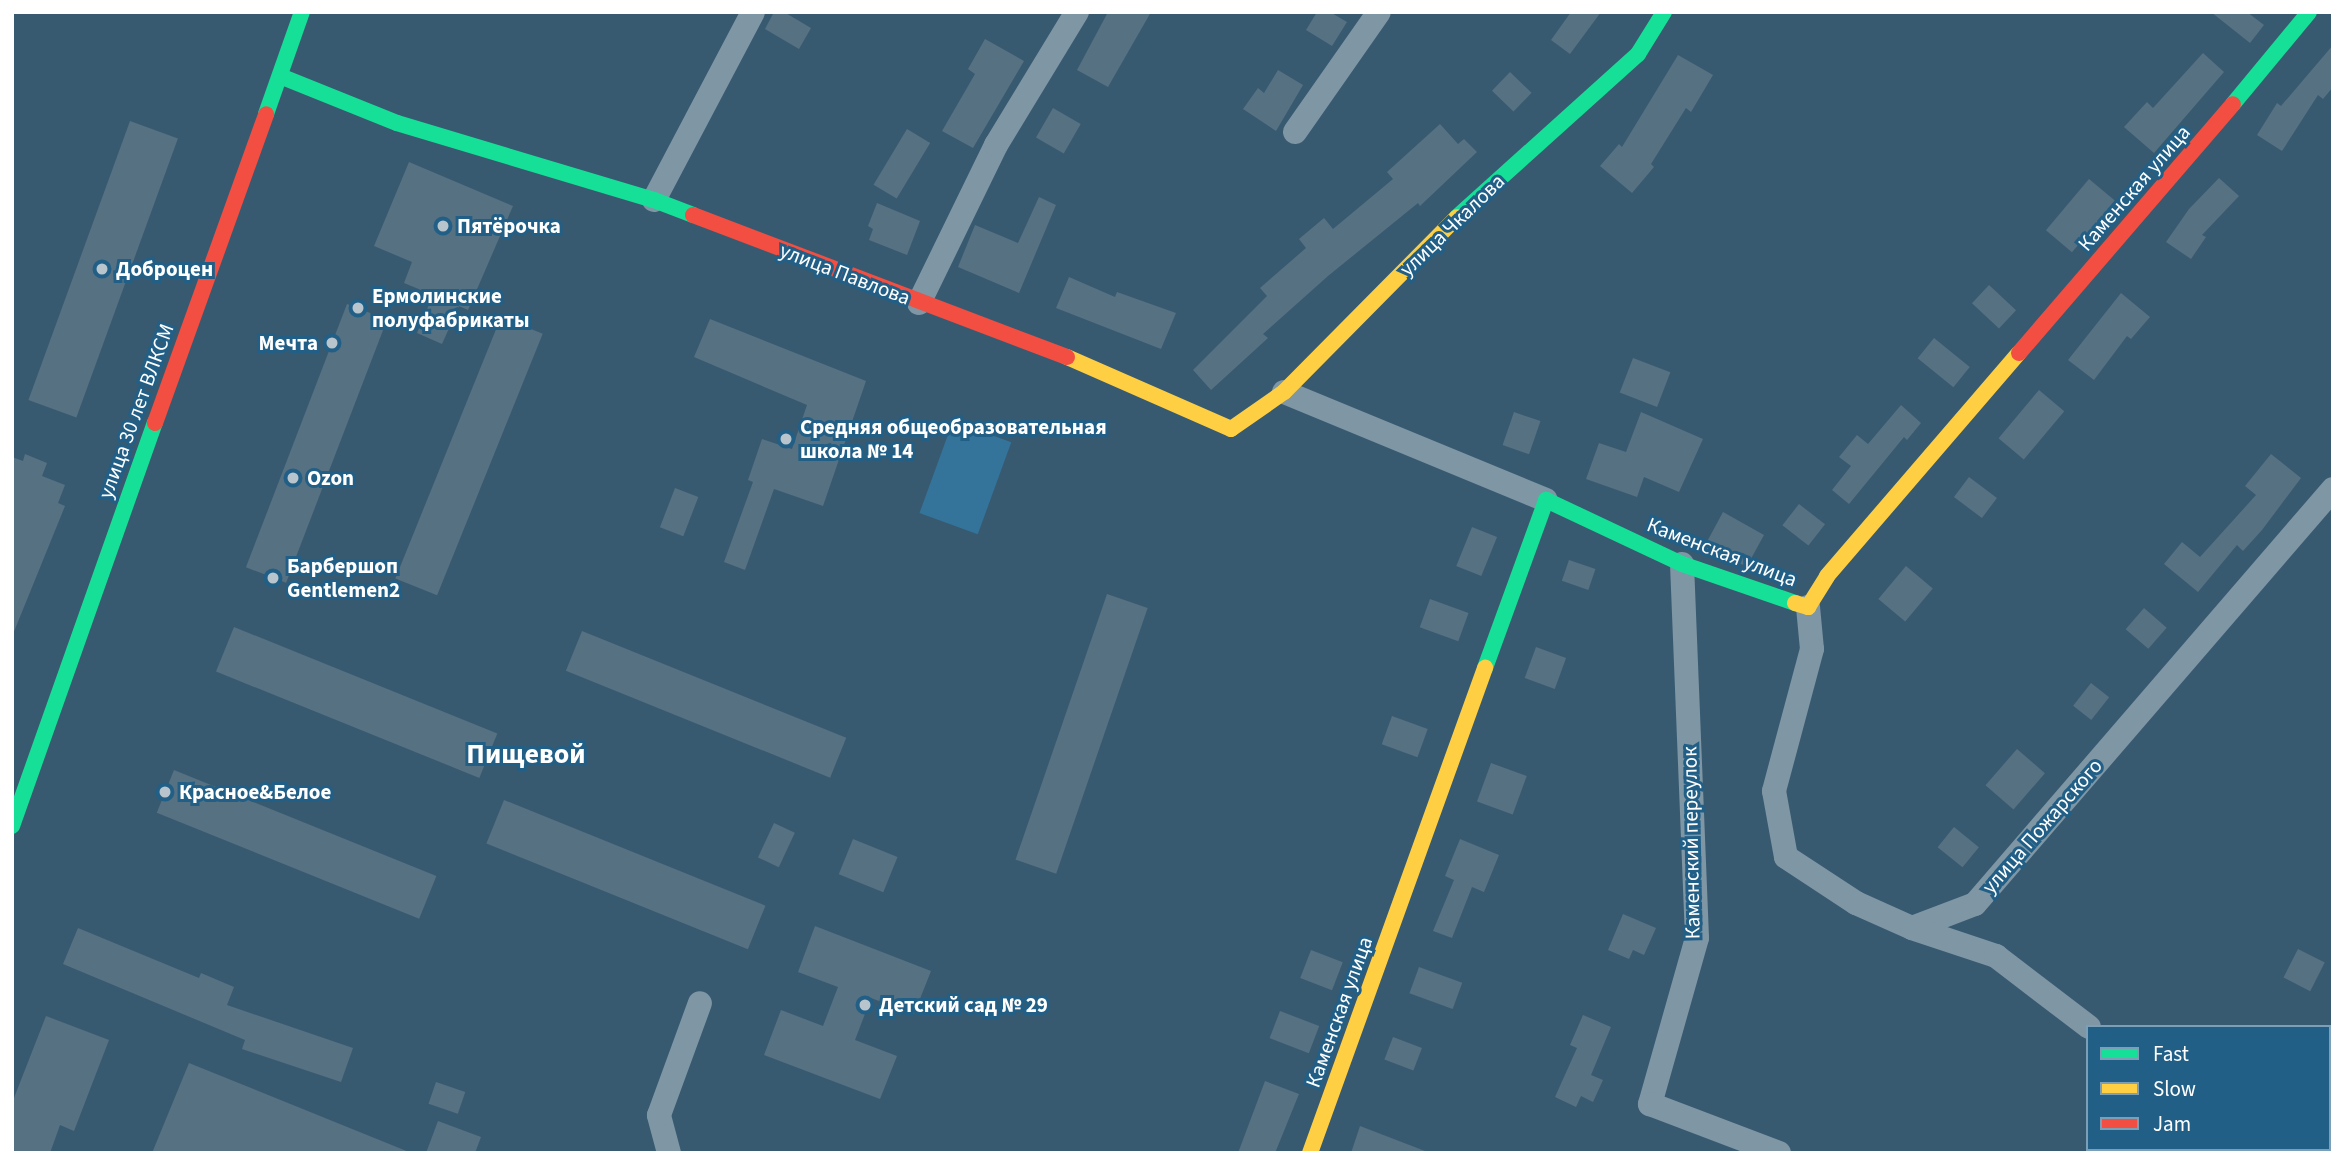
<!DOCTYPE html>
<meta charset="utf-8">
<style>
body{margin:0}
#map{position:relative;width:2345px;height:1165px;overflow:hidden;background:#385a70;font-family:"Source Sans 3",sans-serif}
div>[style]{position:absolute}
.green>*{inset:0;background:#34749b;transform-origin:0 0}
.building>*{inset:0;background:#567182;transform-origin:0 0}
.street>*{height:24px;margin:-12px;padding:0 12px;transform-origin:12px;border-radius:12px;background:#7f96a5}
.fast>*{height:16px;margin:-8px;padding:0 8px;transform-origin:8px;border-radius:8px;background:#16e098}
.slow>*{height:16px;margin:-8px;padding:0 8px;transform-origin:8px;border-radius:8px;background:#ffcf43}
.jam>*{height:16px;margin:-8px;padding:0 8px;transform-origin:8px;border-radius:8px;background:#f24e42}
.dots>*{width:19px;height:19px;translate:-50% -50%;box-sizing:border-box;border:4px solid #225f86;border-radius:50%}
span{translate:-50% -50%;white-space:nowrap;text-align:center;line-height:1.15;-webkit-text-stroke:6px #225f86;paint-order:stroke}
.street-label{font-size:21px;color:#fff}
.poi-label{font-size:21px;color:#fff;font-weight:700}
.left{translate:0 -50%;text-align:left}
.right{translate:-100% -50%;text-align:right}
.district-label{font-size:28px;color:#fff;font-weight:700}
.frame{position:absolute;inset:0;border:14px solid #fff;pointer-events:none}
.legend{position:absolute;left:2086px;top:1025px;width:245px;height:126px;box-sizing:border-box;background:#225f86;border:2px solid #7a9fb6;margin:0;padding:9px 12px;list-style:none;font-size:21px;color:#fff}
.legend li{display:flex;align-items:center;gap:14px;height:35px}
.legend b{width:35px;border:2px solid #7a9fb6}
</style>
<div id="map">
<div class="green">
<div style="left:953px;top:421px;width:62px;height:98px;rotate:20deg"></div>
</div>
<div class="building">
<div style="clip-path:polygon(774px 12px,784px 12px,811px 28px,799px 49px,765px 29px)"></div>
<div style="clip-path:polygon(1108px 12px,1151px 12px,1108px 87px,1077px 70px)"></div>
<div style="clip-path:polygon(1317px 12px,1330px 12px,1347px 22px,1332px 46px,1306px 30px)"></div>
<div style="clip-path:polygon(1571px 12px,1601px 12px,1570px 54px,1551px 40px)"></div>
<div style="clip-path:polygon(2211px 12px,2247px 12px,2264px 25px,2250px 43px)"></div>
<div style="clip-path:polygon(985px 39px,1024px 61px,973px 148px,942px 131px,975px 74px,968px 69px)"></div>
<div style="clip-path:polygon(2333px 45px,2333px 87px,2323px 99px,2318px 95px,2282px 151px,2257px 135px,2277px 103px,2281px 106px)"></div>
<div style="clip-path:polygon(2203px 53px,2224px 72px,2154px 153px,2124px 127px,2147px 102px,2153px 108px)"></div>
<div style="clip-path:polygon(1678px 55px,1713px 75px,1691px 112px,1686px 108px,1651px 164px,1654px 167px,1632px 193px,1600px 166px,1619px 144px,1622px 147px)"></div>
<div style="clip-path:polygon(1278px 70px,1303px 85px,1276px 131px,1243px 109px,1258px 88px,1264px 93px)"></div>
<div style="left:1510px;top:72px;width:30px;height:26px;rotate:44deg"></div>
<div style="left:1053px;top:108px;width:32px;height:34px;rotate:30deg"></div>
<div style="left:130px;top:121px;width:51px;height:297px;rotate:20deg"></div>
<div style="clip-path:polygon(1440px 124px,1458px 144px,1464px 139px,1477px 152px,1420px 206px,1418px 203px,1328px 276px,1263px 334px,1268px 338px,1211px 390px,1193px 370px,1267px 296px,1260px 288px,1306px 248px,1299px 239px,1324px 218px,1333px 229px,1393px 179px,1387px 172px)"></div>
<div style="left:907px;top:129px;width:27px;height:65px;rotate:31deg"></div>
<div style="clip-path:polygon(409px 162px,513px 206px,468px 310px,459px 306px,442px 344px,417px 333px,433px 295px,404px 283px,412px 262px,374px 246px)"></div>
<div style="clip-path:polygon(2219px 178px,2239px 196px,2202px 235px,2206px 237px,2191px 259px,2166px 242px,2189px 209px)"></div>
<div style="left:2089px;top:179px;width:34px;height:67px;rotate:40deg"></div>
<div style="clip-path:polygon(1039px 197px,1056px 205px,1019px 293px,958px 267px,975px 225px,1018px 243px)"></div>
<div style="clip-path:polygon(877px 203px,920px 221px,907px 255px,869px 240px,873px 229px,868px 226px)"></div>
<div style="clip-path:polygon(1069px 277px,1115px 297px,1117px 292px,1176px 313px,1161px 349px,1056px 308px)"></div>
<div style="left:1989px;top:285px;width:37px;height:25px;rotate:43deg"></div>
<div style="clip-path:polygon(2121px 293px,2150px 317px,2131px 339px,2127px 336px,2094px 380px,2068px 360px)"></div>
<div style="left:347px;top:304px;width:43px;height:282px;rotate:21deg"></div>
<div style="left:501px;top:317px;width:45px;height:282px;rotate:22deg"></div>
<div style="clip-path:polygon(710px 319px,866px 381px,823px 506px,774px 489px,745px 570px,724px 562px,753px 482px,748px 480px,762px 439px,792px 449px,807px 405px,694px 357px)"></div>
<div style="left:1934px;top:338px;width:46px;height:26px;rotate:39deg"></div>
<div style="left:1633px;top:358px;width:40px;height:37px;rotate:21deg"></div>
<div style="left:2039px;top:390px;width:33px;height:63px;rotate:40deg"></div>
<div style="clip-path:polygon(1901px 405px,1921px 423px,1907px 440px,1904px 437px,1849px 504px,1832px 490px,1851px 466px,1839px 457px,1857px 435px,1868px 444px)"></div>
<div style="left:1514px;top:412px;width:28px;height:35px;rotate:19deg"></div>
<div style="clip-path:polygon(1641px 412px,1703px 439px,1679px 492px,1644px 477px,1637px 497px,1586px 479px,1599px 443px,1626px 452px)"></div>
<div style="clip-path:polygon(25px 454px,47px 463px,42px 476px,65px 485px,58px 503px,65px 506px,13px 634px,12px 457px,23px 461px)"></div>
<div style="clip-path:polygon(2271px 454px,2301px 478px,2262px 530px,2243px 551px,2237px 545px,2198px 592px,2164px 564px,2182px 542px,2200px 557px,2256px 495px,2245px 486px)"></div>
<div style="left:1969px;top:477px;width:35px;height:25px;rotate:37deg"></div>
<div style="left:675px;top:488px;width:25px;height:42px;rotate:21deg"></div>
<div style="left:1799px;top:504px;width:33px;height:27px;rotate:38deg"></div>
<div style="clip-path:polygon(1723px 512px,1764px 535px,1747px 566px,1702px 551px)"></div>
<div style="left:1472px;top:527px;width:27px;height:42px;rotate:22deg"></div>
<div style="left:1569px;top:560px;width:28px;height:22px;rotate:19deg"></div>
<div style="left:1906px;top:566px;width:35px;height:43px;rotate:40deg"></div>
<div style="left:1107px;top:594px;width:43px;height:281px;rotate:19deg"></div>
<div style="left:1430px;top:599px;width:41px;height:30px;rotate:20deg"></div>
<div style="left:2144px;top:608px;width:30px;height:28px;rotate:41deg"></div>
<div style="left:234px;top:627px;width:284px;height:48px;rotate:22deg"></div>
<div style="left:582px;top:631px;width:285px;height:43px;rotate:22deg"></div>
<div style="left:1536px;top:647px;width:32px;height:33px;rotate:20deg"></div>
<div style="left:2091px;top:683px;width:23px;height:29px;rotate:38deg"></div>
<div style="left:1392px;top:716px;width:38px;height:30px;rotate:20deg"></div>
<div style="left:2017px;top:749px;width:37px;height:48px;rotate:41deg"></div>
<div style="left:1491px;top:763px;width:38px;height:41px;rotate:20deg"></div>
<div style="left:174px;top:770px;width:283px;height:46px;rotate:22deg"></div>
<div style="left:504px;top:800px;width:282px;height:47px;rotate:22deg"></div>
<div style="left:774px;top:823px;width:23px;height:38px;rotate:25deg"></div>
<div style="left:1954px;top:827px;width:32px;height:26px;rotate:39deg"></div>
<div style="left:853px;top:839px;width:48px;height:38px;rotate:22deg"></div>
<div style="clip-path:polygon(1460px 839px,1499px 855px,1484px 892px,1472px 887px,1452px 938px,1433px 931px,1454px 880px,1445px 876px)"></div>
<div style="clip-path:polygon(1623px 914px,1656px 928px,1644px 955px,1633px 950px,1629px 959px,1608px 950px)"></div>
<div style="clip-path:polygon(815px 926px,931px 971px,914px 1014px,871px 998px,855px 1040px,897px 1056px,880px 1099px,764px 1055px,781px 1010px,823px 1026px,838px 987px,798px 972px)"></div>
<div style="clip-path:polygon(78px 928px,199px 978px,201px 973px,234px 987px,227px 1005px,353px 1048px,341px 1082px,242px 1049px,245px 1040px,63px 964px)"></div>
<div style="left:2298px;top:949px;width:30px;height:32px;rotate:27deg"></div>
<div style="left:1311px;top:950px;width:34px;height:30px;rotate:21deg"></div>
<div style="left:1419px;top:967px;width:46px;height:28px;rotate:20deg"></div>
<div style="left:1280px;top:1011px;width:42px;height:29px;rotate:21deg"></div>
<div style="clip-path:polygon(1583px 1015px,1611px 1027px,1591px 1075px,1603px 1080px,1593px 1102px,1581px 1096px,1576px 1107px,1555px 1097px,1577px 1048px,1570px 1045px)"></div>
<div style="clip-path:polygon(46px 1016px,109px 1040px,74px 1131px,60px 1125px,50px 1153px,12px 1153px,12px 1103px)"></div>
<div style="left:1393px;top:1037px;width:31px;height:24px;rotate:21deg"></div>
<div style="clip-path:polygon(189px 1063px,409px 1152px,409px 1153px,152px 1153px)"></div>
<div style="clip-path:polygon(1265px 1081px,1299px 1094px,1275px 1153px,1238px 1153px)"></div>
<div style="left:436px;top:1082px;width:31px;height:23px;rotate:19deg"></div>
<div style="clip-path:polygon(438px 1121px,481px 1137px,475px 1153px,426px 1153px)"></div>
<div style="clip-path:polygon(1360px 1126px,1425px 1151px,1425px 1153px,1351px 1153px)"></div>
</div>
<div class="street">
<div style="left:1295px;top:132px;width:146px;rotate:-55deg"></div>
<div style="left:654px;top:200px;width:212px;rotate:-62.2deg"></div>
<div style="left:919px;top:303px;width:176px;rotate:-64deg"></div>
<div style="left:996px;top:145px;width:156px;rotate:-58.7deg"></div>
<div style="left:1284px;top:392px;width:283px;rotate:22.4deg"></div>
<div style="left:1682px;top:564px;width:374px;rotate:87.7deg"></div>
<div style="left:1697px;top:938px;width:173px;rotate:105.8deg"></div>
<div style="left:1650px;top:1104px;width:138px;rotate:20.8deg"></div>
<div style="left:1808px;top:607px;width:42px;rotate:84.6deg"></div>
<div style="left:1812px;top:649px;width:147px;rotate:105deg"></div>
<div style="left:1774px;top:791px;width:67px;rotate:79.7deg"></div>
<div style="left:1786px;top:857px;width:84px;rotate:33.3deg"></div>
<div style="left:1856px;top:903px;width:61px;rotate:24.1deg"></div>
<div style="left:1912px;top:928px;width:67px;rotate:-20.9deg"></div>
<div style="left:1975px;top:904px;width:548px;rotate:-49.22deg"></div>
<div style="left:1912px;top:928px;width:89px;rotate:18.4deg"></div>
<div style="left:1996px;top:956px;width:117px;rotate:37.4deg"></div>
<div style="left:2323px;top:1149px;width:8px;rotate:30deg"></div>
<div style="left:669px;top:1153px;width:39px;rotate:-105deg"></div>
<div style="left:659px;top:1115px;width:119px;rotate:-69.9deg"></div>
</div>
<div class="fast">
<div style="left:280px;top:76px;width:126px;rotate:21.9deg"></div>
<div style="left:397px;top:123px;width:268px;rotate:16.7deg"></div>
<div style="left:654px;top:200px;width:42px;rotate:21deg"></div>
<div style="left:2233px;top:104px;width:119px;rotate:-50.4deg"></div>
<div style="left:266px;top:114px;width:108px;rotate:-70.6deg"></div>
<div style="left:1457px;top:217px;width:244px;rotate:-42deg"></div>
<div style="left:1638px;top:54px;width:49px;rotate:-58.2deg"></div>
<div style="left:1485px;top:668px;width:179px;rotate:-70deg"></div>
<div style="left:1546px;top:500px;width:150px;rotate:25.2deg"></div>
<div style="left:1682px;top:564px;width:120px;rotate:19deg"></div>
<div style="left:12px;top:826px;width:428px;rotate:-70.5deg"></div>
</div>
<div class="slow">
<div style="left:1067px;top:357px;width:179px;rotate:23.7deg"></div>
<div style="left:1231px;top:429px;width:65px;rotate:-34.9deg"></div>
<div style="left:1284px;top:392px;width:246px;rotate:-45.3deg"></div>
<div style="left:1795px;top:603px;width:14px;rotate:17deg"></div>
<div style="left:1808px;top:607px;width:36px;rotate:-58deg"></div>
<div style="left:1827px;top:576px;width:294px;rotate:-49.3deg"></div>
<div style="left:1310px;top:1153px;width:516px;rotate:-70.16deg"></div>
</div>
<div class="jam">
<div style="left:693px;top:215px;width:400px;rotate:20.8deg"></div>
<div style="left:2019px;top:353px;width:328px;rotate:-49.3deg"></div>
<div style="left:155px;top:423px;width:328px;rotate:-70.2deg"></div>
</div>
<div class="dots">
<div style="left:443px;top:226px;background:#b9c5cd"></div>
<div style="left:102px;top:269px;background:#b9c5cd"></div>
<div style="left:358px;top:308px;background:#b9c5cd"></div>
<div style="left:332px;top:343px;background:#b9c5cd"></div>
<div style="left:786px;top:439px;background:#b9c5cd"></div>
<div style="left:293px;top:478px;background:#b9c5cd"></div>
<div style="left:273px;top:578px;background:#b9c5cd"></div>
<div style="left:165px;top:792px;background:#b9c5cd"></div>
<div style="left:865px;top:1005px;background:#b9c5cd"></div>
</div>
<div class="street-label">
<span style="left:2134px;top:188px;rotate:-49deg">Каменская улица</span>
<span style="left:1452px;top:225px;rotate:-44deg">улица Чкалова</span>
<span style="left:845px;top:274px;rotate:21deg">улица Павлова</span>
<span style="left:136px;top:411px;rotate:-70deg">улица 30 лет ВЛКСМ</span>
<span style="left:1722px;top:552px;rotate:21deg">Каменская улица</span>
<span style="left:2042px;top:826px;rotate:-49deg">улица Пожарского</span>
<span style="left:1691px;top:843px;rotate:-91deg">Каменский переулок</span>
<span style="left:1339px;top:1012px;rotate:-70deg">Каменская улица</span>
</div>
<div class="poi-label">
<span class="left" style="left:457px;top:226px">Пятёрочка</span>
<span class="left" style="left:116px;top:269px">Доброцен</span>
<span class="left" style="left:372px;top:308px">Ермолинские<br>полуфабрикаты</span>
<span class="right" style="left:318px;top:343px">Мечта</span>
<span class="left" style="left:800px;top:439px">Средняя общеобразовательная<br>школа № 14</span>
<span class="left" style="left:307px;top:478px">Ozon</span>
<span class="left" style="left:287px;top:578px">Барбершоп<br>Gentlemen2</span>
<span class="left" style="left:179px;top:792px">Красное&amp;Белое</span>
<span class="left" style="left:879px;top:1005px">Детский сад № 29</span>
</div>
<div class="district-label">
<span style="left:526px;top:754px">Пищевой</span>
</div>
<div class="frame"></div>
<ul class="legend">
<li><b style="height:9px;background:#16e098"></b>Fast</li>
<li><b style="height:9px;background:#ffcf43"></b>Slow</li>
<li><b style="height:9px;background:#f24e42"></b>Jam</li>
</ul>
</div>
